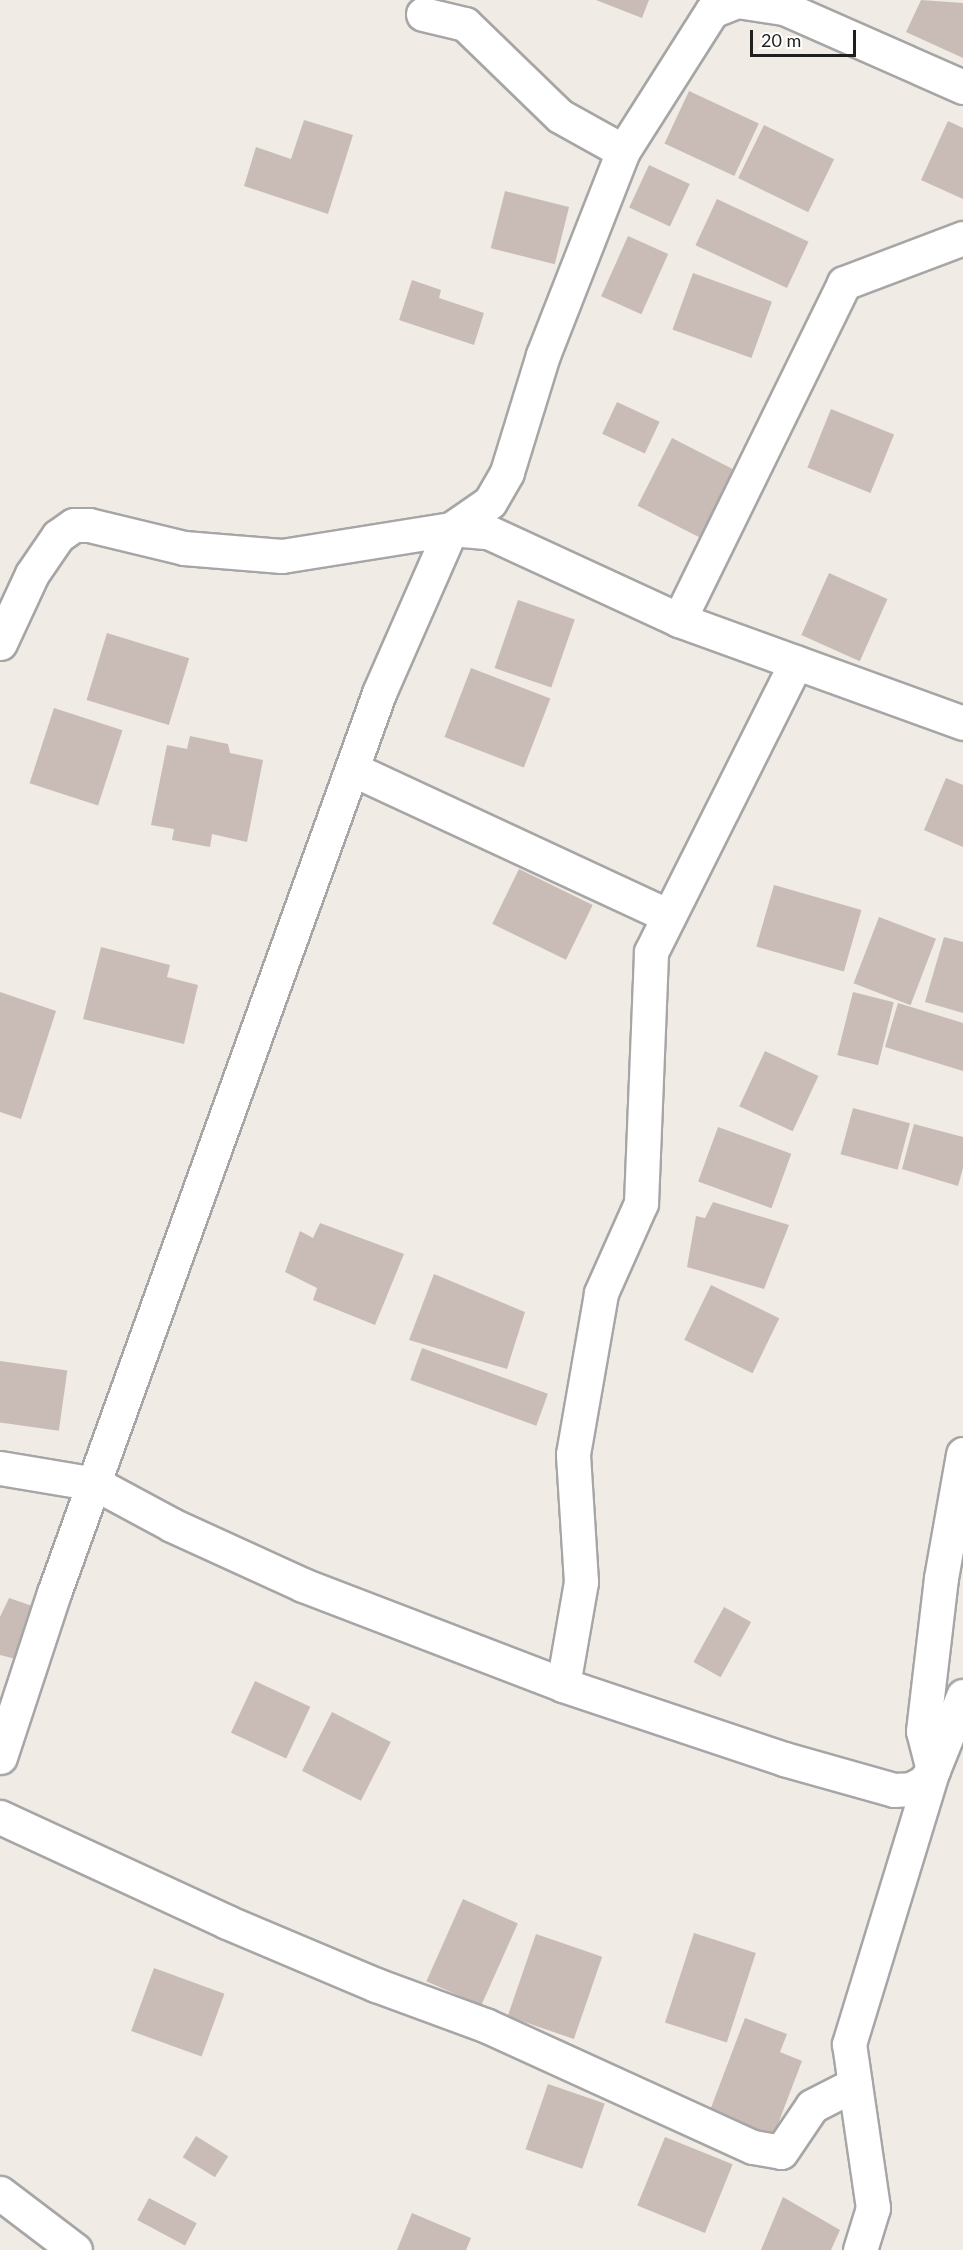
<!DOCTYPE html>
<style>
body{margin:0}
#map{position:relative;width:963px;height:2250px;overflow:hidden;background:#f0ebe4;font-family:Lato,sans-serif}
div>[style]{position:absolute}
.building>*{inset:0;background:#c9bcb7;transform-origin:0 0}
.roads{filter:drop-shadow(2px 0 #a6a6a6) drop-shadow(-2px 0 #a6a6a6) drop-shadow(0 2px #a6a6a6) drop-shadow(0 -2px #a6a6a6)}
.street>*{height:33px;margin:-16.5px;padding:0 16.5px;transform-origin:16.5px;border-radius:16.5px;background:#fff}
span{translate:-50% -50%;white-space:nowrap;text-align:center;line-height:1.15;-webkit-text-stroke:6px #fff;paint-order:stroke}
.scale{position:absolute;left:750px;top:30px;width:106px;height:27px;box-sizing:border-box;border:3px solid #1f1f1f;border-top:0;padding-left:8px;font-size:18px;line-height:21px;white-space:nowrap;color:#1f1f1f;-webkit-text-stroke:4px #fff;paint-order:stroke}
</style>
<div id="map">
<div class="building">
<div style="clip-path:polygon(596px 0,649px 0,642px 18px)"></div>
<div style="clip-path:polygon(921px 0,963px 3px,963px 58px,906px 32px)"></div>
<div style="left:689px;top:91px;width:77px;height:58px;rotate:25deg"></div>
<div style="clip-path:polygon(304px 120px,353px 135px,328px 214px,244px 186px,256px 147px,291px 159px)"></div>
<div style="clip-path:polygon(948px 121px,963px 128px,963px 199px,921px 180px)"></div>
<div style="left:764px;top:125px;width:78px;height:59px;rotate:26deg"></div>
<div style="left:649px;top:165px;width:45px;height:47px;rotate:25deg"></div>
<div style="left:505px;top:191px;width:66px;height:59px;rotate:14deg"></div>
<div style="left:717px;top:199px;width:101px;height:51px;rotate:25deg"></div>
<div style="left:628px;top:236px;width:44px;height:66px;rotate:24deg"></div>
<div style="left:693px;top:273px;width:84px;height:60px;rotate:20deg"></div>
<div style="clip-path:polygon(412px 280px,441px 290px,439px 298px,484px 313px,474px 345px,399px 320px)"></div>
<div style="left:617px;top:402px;width:47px;height:35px;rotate:25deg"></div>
<div style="left:831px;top:409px;width:68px;height:63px;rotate:22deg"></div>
<div style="left:672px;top:438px;width:78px;height:76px;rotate:27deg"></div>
<div style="left:829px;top:573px;width:64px;height:68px;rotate:24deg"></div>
<div style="left:518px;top:600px;width:60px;height:72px;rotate:19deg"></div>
<div style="left:107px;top:633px;width:86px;height:70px;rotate:17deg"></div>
<div style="left:471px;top:668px;width:85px;height:74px;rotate:21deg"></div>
<div style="left:54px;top:708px;width:72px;height:79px;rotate:18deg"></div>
<div style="clip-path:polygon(190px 736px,228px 744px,230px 753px,263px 760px,247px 842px,212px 834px,210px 847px,172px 840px,174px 829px,151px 825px,167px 745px,187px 749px)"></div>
<div style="clip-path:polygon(946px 778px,963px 785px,963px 847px,924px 830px)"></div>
<div style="left:519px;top:869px;width:82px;height:61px;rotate:26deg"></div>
<div style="left:774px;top:885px;width:91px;height:64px;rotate:16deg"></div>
<div style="left:879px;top:917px;width:61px;height:71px;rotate:21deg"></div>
<div style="clip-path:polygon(944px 937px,963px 942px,963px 1013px,925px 1002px)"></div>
<div style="clip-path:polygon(101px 947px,170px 965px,167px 977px,198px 985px,184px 1044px,83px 1019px)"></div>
<div style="clip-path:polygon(0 992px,56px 1011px,21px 1119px,0 1112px)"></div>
<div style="left:853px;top:992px;width:42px;height:65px;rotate:14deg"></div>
<div style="clip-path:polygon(898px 1003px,963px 1023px,963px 1071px,885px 1047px)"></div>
<div style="left:765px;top:1051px;width:59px;height:61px;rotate:25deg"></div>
<div style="left:853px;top:1108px;width:59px;height:48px;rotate:15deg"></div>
<div style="clip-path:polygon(914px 1124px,963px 1137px,963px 1168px,958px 1186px,902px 1169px)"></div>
<div style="left:718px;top:1127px;width:78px;height:58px;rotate:20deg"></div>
<div style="clip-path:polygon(713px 1202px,789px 1225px,764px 1289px,687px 1267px,696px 1216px,705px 1218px)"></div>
<div style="clip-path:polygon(320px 1223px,404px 1254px,375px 1325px,313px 1300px,317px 1288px,285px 1272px,300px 1231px,313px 1238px)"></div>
<div style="clip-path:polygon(434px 1274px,525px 1312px,507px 1369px,409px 1340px)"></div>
<div style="left:711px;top:1285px;width:76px;height:61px;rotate:26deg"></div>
<div style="left:422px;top:1348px;width:134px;height:34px;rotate:20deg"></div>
<div style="left:0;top:1361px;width:68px;height:61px;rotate:8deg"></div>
<div style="clip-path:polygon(9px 1598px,44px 1610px,28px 1662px,0 1655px,0 1617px)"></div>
<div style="left:724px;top:1607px;width:31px;height:63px;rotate:29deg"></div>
<div style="left:255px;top:1681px;width:61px;height:57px;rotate:25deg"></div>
<div style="left:332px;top:1712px;width:66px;height:66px;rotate:27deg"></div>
<div style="left:463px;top:1899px;width:60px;height:90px;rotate:24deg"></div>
<div style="left:694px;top:1933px;width:65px;height:94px;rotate:18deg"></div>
<div style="left:536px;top:1934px;width:70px;height:87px;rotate:19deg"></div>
<div style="left:154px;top:1968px;width:75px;height:67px;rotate:20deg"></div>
<div style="clip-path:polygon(745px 2018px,787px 2034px,780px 2052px,802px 2061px,773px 2137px,709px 2113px)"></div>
<div style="left:548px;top:2084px;width:60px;height:69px;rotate:19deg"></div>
<div style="left:196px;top:2136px;width:38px;height:25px;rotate:32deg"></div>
<div style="left:665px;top:2137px;width:73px;height:74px;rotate:22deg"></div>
<div style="clip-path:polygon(783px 2197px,840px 2230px,831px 2250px,761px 2250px)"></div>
<div style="left:149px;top:2198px;width:54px;height:25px;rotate:28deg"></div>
<div style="clip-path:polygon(412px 2213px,471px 2238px,466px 2250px,397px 2250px)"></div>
</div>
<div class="roads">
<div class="street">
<div style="left:423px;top:14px;width:43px;rotate:13.4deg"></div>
<div style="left:465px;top:24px;width:132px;rotate:44.1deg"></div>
<div style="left:560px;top:116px;width:72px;rotate:29.1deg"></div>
<div style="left:623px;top:151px;width:166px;rotate:-57.6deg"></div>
<div style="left:712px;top:11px;width:27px;rotate:-22deg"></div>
<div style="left:737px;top:1px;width:48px;rotate:8.5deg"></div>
<div style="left:784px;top:8px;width:196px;rotate:23.8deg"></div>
<div style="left:679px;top:620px;width:375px;rotate:-63.9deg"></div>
<div style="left:844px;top:283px;width:127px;rotate:-20.7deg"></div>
<div style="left:0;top:643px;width:76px;rotate:-65.1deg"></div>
<div style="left:32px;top:574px;width:46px;rotate:-55.6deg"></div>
<div style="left:58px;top:536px;width:19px;rotate:-35deg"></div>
<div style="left:74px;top:525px;width:15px"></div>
<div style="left:89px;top:525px;width:98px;rotate:13.6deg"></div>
<div style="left:184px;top:548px;width:98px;rotate:4.7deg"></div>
<div style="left:282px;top:556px;width:171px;rotate:-9.1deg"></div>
<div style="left:451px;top:529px;width:37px;rotate:5deg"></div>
<div style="left:488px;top:532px;width:210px;rotate:24.7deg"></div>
<div style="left:679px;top:620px;width:302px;rotate:19.9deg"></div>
<div style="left:352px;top:769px;width:349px;rotate:24.9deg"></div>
<div style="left:0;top:1468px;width:97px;rotate:9.5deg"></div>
<div style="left:96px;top:1484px;width:86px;rotate:28.3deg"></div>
<div style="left:172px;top:1525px;width:144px;rotate:24.6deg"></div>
<div style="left:303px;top:1585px;width:279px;rotate:21deg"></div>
<div style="left:563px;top:1685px;width:233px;rotate:18.5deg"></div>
<div style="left:784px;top:1759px;width:114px;rotate:15.7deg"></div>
<div style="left:894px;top:1790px;width:17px;rotate:-3deg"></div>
<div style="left:911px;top:1789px;width:15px;rotate:-28deg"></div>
<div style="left:924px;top:1782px;width:15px;rotate:-53deg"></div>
<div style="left:563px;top:1685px;width:105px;rotate:-80.1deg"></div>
<div style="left:581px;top:1582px;width:128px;rotate:-93.6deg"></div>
<div style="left:573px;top:1454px;width:163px;rotate:-80.1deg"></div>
<div style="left:601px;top:1293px;width:98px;rotate:-66deg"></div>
<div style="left:641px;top:1203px;width:251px;rotate:-87.7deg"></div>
<div style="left:651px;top:952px;width:324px;rotate:-63.4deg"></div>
<div style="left:0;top:1757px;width:173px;rotate:-71.8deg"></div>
<div style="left:54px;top:1593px;width:957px;rotate:-70.14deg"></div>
<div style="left:379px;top:693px;width:179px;rotate:-66.3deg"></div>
<div style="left:451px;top:529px;width:47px;rotate:-34.7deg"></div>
<div style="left:490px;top:502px;width:34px;rotate:-60deg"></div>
<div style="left:507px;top:472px;width:122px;rotate:-72.9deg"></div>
<div style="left:543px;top:355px;width:219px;rotate:-68.6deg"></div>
<div style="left:933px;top:1770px;width:40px;rotate:-104.4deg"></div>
<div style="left:923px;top:1731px;width:154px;rotate:-83.3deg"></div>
<div style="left:941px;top:1578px;width:126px;rotate:-79.9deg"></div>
<div style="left:0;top:1817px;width:250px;rotate:24.8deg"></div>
<div style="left:227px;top:1922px;width:162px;rotate:22.9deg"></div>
<div style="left:376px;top:1985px;width:116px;rotate:20.2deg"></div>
<div style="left:485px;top:2025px;width:294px;rotate:24.5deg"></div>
<div style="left:753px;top:2147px;width:28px;rotate:10deg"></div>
<div style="left:781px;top:2152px;width:55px;rotate:-56deg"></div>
<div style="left:812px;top:2106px;width:48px;rotate:-27.1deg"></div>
<div style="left:0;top:2193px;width:94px;rotate:37.2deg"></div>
<div style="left:860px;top:2250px;width:44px;rotate:-72.8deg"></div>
<div style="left:873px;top:2208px;width:166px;rotate:-98.3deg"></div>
<div style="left:849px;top:2044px;width:287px;rotate:-73deg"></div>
<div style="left:933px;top:1770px;width:80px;rotate:-67.9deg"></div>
</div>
</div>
<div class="scale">20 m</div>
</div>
